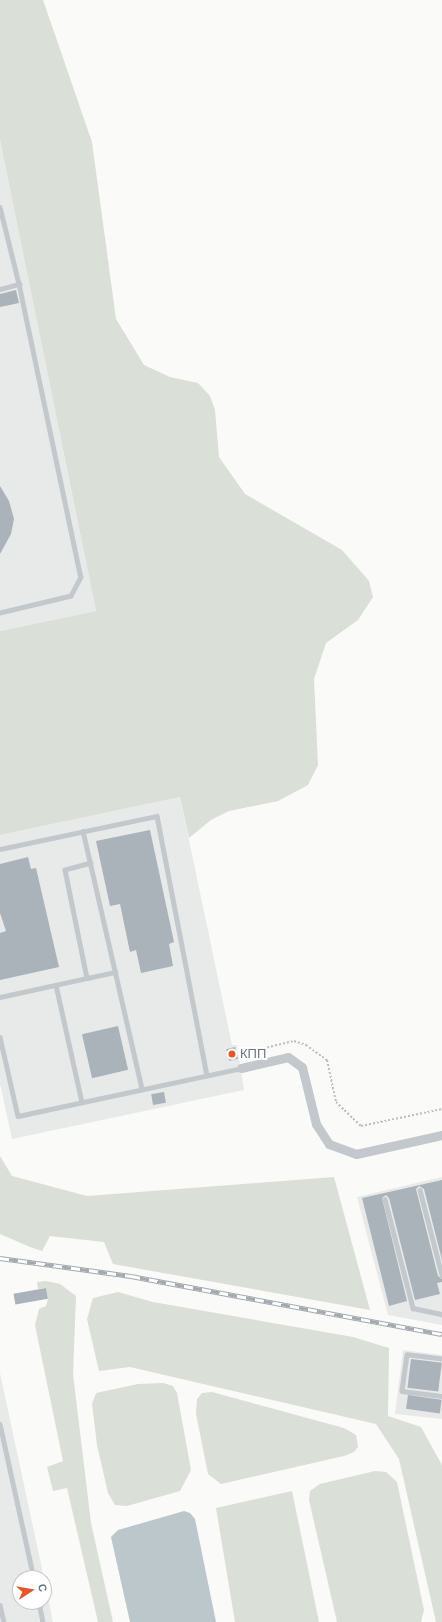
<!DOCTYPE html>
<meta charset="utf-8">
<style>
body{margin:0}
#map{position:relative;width:442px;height:1622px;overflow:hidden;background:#fafaf8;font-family:"DM Sans",sans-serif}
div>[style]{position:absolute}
.built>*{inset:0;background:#e8e9e9}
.green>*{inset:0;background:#dadfd7}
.water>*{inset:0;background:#bbc7cb}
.building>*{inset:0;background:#aab3b9;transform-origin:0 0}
.path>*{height:2px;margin-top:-1px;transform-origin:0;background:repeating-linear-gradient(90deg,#bbbfc2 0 2px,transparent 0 4px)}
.lane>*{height:4.5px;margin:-2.25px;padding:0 2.25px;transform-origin:2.25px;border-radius:2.25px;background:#c3c8cc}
.street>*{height:9px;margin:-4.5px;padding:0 4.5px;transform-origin:4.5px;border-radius:4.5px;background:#c3c8cc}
.rail>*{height:4.5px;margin-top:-2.25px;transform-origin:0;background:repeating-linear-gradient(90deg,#fff 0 9px,#a2aab0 0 18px);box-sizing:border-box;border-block:1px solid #a2aab0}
.dots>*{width:11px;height:11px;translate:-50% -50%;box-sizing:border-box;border:2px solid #fff;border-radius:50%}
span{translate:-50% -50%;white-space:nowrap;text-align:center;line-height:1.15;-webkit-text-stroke:4px #fff;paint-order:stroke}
.poi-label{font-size:13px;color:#657683}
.left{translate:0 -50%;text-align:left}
.north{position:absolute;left:12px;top:1570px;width:40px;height:40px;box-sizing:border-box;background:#fff;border:1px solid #c1c8cd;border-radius:50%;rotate:78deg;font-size:11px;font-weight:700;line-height:16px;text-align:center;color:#657683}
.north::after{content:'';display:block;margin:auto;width:14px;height:18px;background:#e4572e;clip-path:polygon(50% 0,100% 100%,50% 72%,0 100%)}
</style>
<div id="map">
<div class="built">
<div style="clip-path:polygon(0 140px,96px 611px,0 631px)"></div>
<div style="clip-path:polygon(180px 797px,232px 1045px,237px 1045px,244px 1090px,12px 1139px,0 1084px,0 835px)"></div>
<div style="clip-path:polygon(442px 1177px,442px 1325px,388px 1315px,357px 1197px)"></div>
<div style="clip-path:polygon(403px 1350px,442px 1355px,442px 1419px,395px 1414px)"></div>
<div style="clip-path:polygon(0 1373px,44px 1578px,20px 1578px,20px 1602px,44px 1602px,44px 1579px,53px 1622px,0 1622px)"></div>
</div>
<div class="green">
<div style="clip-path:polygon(0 0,43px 0,92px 142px,116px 319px,144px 365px,170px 377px,198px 383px,210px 396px,215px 410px,219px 457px,245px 494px,342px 550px,369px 581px,373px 597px,358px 620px,326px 643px,314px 679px,318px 765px,308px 785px,278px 801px,229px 811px,211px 820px,189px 838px,180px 797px,0 835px,0 631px,96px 611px,0 140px)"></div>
<div style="clip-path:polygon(0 1156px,12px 1176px,87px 1196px,334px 1177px,370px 1310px,113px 1264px,104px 1242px,50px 1236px,42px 1251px,30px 1247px,0 1234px)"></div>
<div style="clip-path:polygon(46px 1281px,60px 1284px,76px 1296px,73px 1374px,91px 1523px,113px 1622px,98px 1622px,67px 1488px,53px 1491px,47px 1467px,63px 1461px,35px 1325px,39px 1309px,46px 1306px,48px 1299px,46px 1288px,38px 1289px,37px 1282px)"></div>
<div style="clip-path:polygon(118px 1292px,153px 1302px,353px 1337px,389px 1348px,388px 1416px,421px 1427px,442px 1465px,442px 1622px,436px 1622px,399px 1459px,376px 1424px,130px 1367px,99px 1371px,87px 1319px,93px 1298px)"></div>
<div style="clip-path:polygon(163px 1383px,173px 1386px,177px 1393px,191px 1470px,180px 1491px,127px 1506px,115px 1505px,108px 1493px,97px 1445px,92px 1404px,96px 1393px,138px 1384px)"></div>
<div style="clip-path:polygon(212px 1392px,344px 1428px,356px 1435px,358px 1447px,354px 1452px,344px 1456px,221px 1484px,208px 1474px,196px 1414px,197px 1399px,202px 1393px)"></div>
<div style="clip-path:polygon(375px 1471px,386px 1472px,397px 1482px,424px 1610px,421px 1622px,337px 1622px,309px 1500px,310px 1491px,320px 1484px)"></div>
<div style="clip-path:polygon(292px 1491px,319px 1622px,235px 1622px,216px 1508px)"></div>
</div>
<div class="water">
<div style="clip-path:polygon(184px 1511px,190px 1513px,195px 1519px,216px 1622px,130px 1622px,111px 1537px,118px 1530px)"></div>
</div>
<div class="building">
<div style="clip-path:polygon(16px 290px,19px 303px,0 307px,0 294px)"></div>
<div style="clip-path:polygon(0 486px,9px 501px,14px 519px,11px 534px,0 554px)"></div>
<div style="clip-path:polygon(150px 830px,174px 942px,169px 944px,173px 966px,141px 973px,136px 950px,130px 952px,120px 904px,110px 906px,96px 841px)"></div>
<div style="clip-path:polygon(28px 857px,31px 869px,36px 868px,59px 967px,0 980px,0 933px,6px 931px,0 913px,0 864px)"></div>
<div style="left:118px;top:1026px;width:45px;height:37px;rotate:77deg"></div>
<div style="left:235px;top:1047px;width:12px;height:9px;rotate:76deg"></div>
<div style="left:164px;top:1092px;width:11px;height:13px;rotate:80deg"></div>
<div style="clip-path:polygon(442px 1180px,442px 1260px,424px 1189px,419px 1186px,416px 1189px,438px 1276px,442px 1279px,442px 1282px,437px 1283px,440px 1294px,415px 1300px,389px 1198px,386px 1195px,382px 1198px,407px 1301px,389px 1306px,362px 1198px)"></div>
<div style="left:46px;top:1288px;width:11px;height:33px;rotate:80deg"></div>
<div style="left:411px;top:1359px;width:31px;height:29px;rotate:7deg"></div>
<div style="left:408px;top:1395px;width:34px;height:14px;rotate:8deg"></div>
</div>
<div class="path">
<div style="left:243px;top:1058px;width:5px;rotate:-79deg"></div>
<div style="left:244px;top:1053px;width:51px;rotate:-13.5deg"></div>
<div style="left:294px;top:1041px;width:13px;rotate:18deg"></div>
<div style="left:306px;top:1045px;width:26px;rotate:36deg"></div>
<div style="left:327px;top:1060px;width:43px;rotate:77.9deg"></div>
<div style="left:336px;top:1102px;width:35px;rotate:44deg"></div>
<div style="left:361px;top:1126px;width:83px;rotate:-11.9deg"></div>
</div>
<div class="lane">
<div style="left:0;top:207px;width:79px;rotate:76.1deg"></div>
<div style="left:19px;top:284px;width:299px;rotate:78.1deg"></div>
<div style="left:81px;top:577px;width:21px;rotate:118deg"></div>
<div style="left:71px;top:596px;width:73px;rotate:166.5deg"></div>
<div style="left:0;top:289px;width:20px;rotate:-15deg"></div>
<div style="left:83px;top:831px;width:265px;rotate:77.1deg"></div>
<div style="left:0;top:849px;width:160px;rotate:-11.9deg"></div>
<div style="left:157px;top:816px;width:264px;rotate:79.1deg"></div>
<div style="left:91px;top:863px;width:27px;rotate:165deg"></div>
<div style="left:65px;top:870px;width:110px;rotate:78.5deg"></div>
<div style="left:87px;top:978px;width:29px;rotate:-12deg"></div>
<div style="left:56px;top:985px;width:120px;rotate:77.5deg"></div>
<div style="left:0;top:997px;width:89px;rotate:-12.3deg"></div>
<div style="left:0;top:1037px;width:81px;rotate:77.2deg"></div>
<div style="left:18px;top:1116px;width:228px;rotate:-12.1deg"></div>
<div style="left:420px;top:1190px;width:88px;rotate:75.5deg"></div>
<div style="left:385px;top:1199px;width:113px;rotate:75.6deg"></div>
<div style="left:413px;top:1308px;width:30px;rotate:12deg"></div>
<div style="left:442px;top:1359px;width:35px;rotate:-173deg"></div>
<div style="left:407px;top:1355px;width:36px;rotate:98deg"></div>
<div style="left:402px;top:1391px;width:40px;rotate:7.1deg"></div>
<div style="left:0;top:1424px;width:158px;rotate:77.6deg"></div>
<div style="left:39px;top:1602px;width:20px;rotate:79deg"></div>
<div style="left:0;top:1605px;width:17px;rotate:77deg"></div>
</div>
<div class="street">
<div style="left:241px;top:1068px;width:48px;rotate:-13.2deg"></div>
<div style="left:288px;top:1057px;width:17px;rotate:36deg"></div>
<div style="left:302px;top:1067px;width:59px;rotate:76.2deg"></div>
<div style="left:316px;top:1124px;width:24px;rotate:57deg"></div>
<div style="left:329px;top:1144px;width:29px;rotate:20deg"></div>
<div style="left:356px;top:1154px;width:88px;rotate:-12.5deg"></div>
</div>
<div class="rail">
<div style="left:0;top:1258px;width:132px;rotate:7.8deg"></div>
<div style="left:131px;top:1276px;width:316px;rotate:10.6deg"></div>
</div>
<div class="dots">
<div style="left:232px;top:1054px;background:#e4572e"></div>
</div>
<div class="poi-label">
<span class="left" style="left:240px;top:1054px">КПП</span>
</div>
<div class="north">С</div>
</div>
